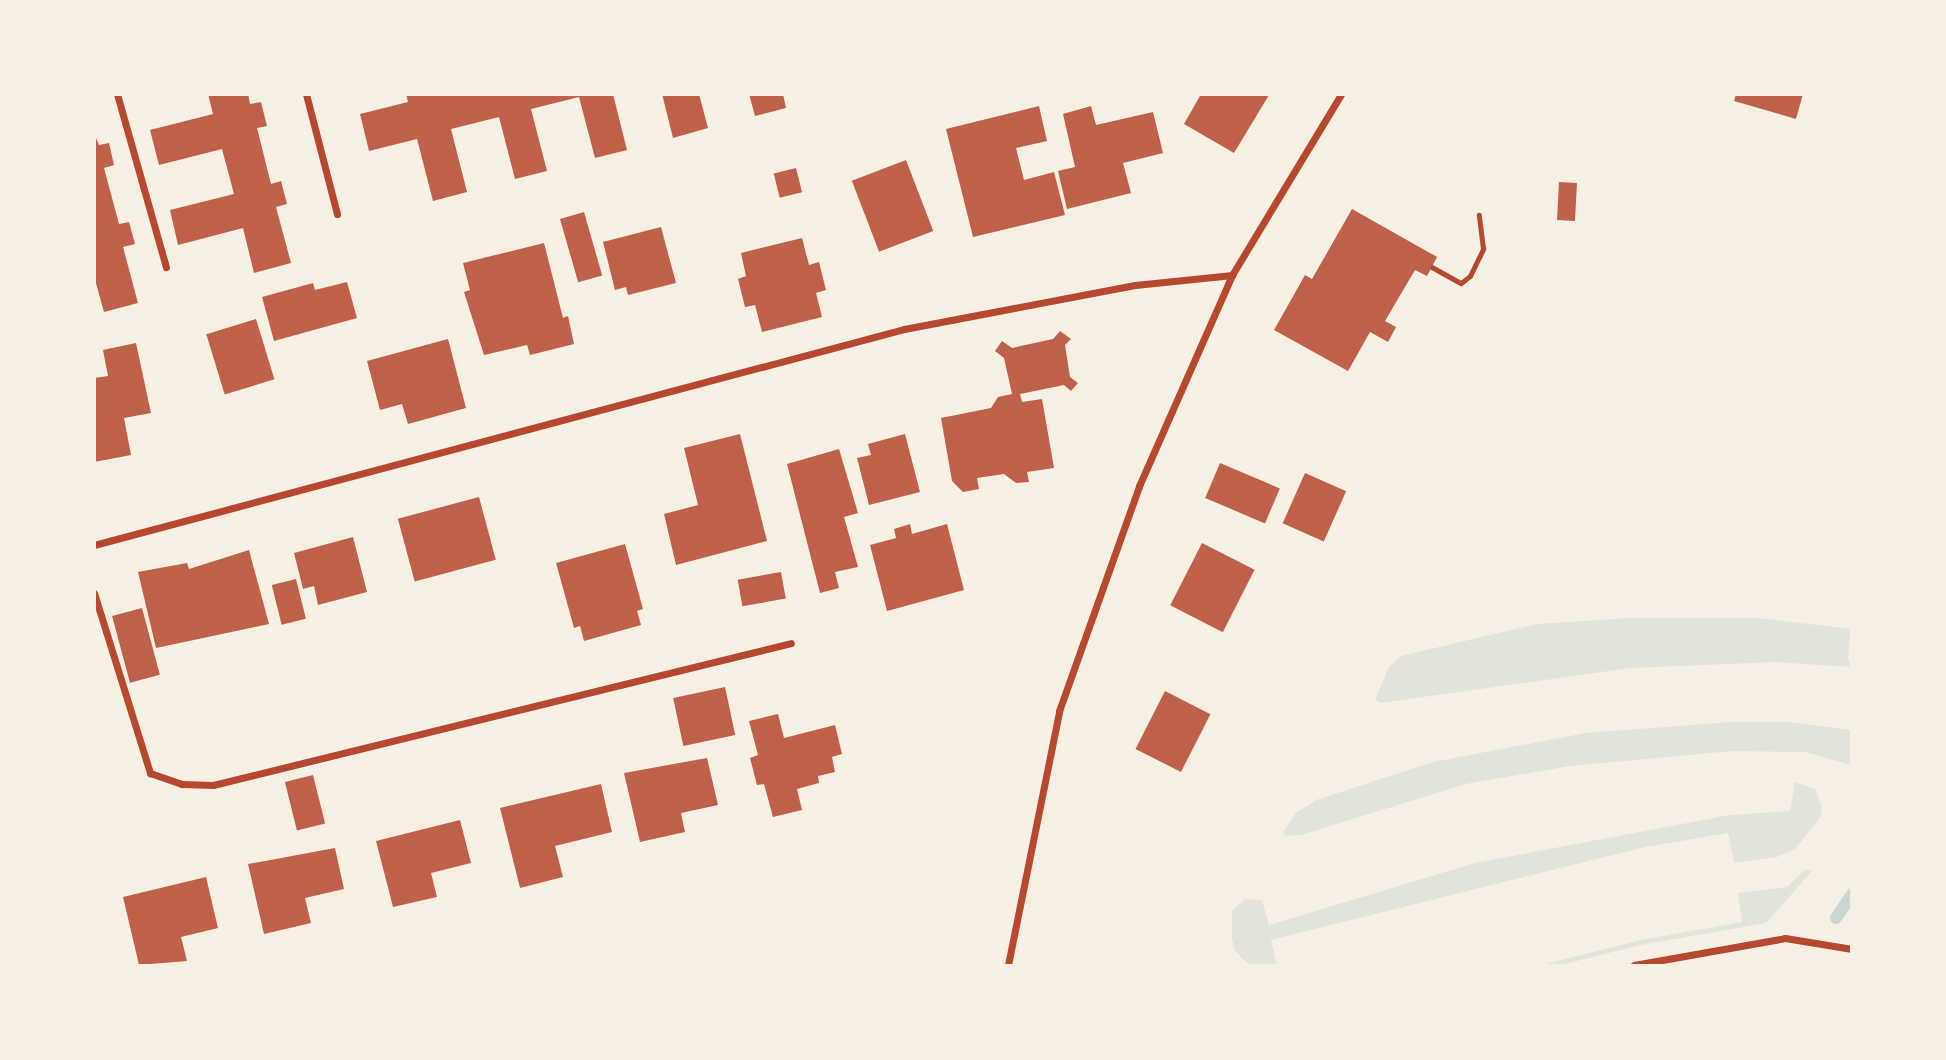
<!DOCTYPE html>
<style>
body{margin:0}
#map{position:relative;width:1946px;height:1060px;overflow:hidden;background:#f6efe4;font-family:"Nunito Sans",sans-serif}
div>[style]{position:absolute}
.green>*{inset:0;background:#e2e4dc}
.stream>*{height:12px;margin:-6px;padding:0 6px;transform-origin:6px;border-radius:6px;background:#c9d6d2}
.building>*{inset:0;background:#bf614a;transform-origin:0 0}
.path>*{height:4.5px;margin:-2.25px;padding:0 2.25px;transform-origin:2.25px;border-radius:2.25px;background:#b5482f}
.minor>*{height:7px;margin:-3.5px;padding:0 3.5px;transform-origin:3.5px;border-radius:3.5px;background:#b5482f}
span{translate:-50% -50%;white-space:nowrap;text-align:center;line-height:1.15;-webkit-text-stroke:6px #f6efe4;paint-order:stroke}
.frame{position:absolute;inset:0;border:96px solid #f6efe4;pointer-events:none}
</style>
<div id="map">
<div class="green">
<div style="clip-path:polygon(1629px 618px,1758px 618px,1851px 629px,1848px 658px,1851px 667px,1776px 662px,1630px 668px,1381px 703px,1375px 700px,1389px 667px,1401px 656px,1537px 624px)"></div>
<div style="clip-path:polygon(1731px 722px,1789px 722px,1851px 730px,1851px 765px,1805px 752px,1733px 751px,1570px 766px,1466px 784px,1301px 835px,1285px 836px,1283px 832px,1296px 813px,1316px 800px,1433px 762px,1586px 733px)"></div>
<div style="clip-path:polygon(1795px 782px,1815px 789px,1822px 807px,1820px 818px,1795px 849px,1777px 857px,1734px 863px,1728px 833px,1645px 847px,1271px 940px,1277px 965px,1249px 965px,1235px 951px,1232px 939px,1232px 911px,1245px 899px,1262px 900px,1269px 925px,1475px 863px,1730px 815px,1790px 811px)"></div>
<div style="clip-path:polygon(1805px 869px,1812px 871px,1766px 923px,1641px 945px,1561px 965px,1541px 965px,1641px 940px,1742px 922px,1738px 893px,1787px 887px)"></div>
</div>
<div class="stream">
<div style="left:1836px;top:918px;width:29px;rotate:-56deg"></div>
</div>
<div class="building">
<div style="clip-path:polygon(208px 94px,248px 94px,250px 104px,261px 102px,267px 126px,257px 128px,271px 184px,281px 181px,287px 204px,276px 207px,291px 263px,254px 273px,243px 228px,178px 245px,170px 210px,234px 194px,222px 149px,159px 165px,150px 130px,213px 114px)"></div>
<div style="clip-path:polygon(406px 94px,613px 94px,627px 150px,595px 158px,579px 97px,531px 109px,547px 171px,515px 179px,499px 117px,451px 129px,467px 192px,433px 201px,417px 139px,369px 151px,360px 114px,408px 102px)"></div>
<div style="clip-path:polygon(662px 94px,699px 94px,708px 128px,673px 138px)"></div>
<div style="clip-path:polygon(749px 94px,783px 94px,786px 108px,755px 116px)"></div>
<div style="clip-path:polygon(1201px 94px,1269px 95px,1234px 153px,1184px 124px)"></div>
<div style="clip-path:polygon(1736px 94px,1803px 94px,1796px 119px,1734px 101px)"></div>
<div style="clip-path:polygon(1039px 106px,1047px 141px,1016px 148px,1024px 180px,1054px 172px,1065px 215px,973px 237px,946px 129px)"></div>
<div style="clip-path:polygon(1091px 106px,1096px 125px,1153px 112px,1163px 153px,1123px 163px,1131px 193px,1067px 209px,1058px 171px,1075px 167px,1063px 114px)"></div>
<div style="clip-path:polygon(94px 133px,99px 145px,109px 143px,114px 165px,104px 168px,119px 224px,129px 222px,135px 244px,123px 247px,138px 303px,104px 312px,94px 276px)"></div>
<div style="left:906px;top:160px;width:76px;height:58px;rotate:69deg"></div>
<div style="left:796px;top:168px;width:25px;height:23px;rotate:76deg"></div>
<div style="left:1559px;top:182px;width:18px;height:38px;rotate:3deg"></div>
<div style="clip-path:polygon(1352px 209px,1437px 257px,1427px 276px,1415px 270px,1385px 321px,1396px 327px,1388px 342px,1370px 332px,1348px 371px,1274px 330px,1305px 275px,1312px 279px)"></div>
<div style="left:584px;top:212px;width:66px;height:25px;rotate:74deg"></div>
<div style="clip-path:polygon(661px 227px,676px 283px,628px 295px,626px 287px,615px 290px,603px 242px)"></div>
<div style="clip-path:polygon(802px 238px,809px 265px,819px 262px,826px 290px,816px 293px,822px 317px,762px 332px,755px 305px,745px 307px,738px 279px,746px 276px,741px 253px)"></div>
<div style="clip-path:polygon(544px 243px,563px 318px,568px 316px,574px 344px,530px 355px,527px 345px,484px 355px,464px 292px,470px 290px,463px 263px)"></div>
<div style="clip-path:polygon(347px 282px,357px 318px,274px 341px,262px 297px,313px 283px,315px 290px)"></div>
<div style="left:256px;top:319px;width:63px;height:52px;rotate:73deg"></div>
<div style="clip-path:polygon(1060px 331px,1071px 339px,1065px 345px,1070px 377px,1078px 383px,1071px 391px,1064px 385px,1020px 394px,1022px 402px,1042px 399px,1054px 468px,1027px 472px,1029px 482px,1016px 483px,1004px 474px,977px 478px,979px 489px,963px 492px,952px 481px,941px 418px,991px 408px,998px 397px,1012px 394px,1004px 358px,995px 351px,1002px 341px,1012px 348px,1053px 339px)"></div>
<div style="clip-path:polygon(448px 339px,466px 408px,408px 424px,402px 404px,380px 410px,367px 361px)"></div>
<div style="clip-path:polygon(136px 343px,151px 413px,124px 418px,131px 455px,94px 462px,94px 378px,108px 376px,103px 350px)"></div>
<div style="clip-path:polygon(740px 434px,767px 541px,676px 565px,664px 514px,698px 505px,684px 448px)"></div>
<div style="clip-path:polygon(905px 434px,920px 492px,869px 505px,857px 458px,871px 455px,868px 444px)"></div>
<div style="clip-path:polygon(839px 449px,858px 513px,844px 517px,858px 567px,835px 572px,839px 588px,820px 593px,787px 464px)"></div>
<div style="left:1220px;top:463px;width:65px;height:38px;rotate:23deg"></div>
<div style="left:1305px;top:473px;width:45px;height:55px;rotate:24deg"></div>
<div style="left:479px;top:497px;width:65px;height:84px;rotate:75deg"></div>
<div style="clip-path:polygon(910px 524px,912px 534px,947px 524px,964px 590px,887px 611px,870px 545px,896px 538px,894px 529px)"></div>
<div style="clip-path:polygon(353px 537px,367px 592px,318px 605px,314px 586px,303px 589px,294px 553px)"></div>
<div style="left:1202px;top:543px;width:59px;height:70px;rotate:27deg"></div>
<div style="clip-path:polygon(625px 544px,643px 609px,637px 611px,641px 625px,584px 641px,580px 626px,574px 628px,556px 563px)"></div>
<div style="clip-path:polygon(249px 550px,269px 624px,156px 648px,138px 572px,187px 563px,189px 569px)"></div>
<div style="left:781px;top:572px;width:27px;height:44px;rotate:80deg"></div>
<div style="left:296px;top:579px;width:41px;height:25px;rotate:76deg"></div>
<div style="left:142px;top:608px;width:69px;height:31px;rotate:75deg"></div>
<div style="left:725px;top:687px;width:49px;height:53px;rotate:78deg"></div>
<div style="left:1165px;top:691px;width:51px;height:65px;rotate:27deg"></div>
<div style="clip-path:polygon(778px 714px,784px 738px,835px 725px,842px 754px,832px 757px,835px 772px,818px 776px,819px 783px,797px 789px,802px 810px,773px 817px,764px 784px,757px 785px,750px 758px,758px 755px,749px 721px)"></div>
<div style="clip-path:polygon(707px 758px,718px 805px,681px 813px,685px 832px,640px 842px,624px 773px)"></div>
<div style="left:313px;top:775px;width:50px;height:29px;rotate:76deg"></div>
<div style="clip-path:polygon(601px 784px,612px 832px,555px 846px,563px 877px,520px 888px,500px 808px)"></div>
<div style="clip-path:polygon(460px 820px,471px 863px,431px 873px,437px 897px,393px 907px,376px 841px)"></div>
<div style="clip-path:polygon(335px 848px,344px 889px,305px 898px,311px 923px,264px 934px,248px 864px)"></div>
<div style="clip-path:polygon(206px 877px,218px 928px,181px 937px,187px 961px,139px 965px,123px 897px)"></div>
</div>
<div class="path">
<div style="left:1432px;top:267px;width:33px;rotate:29deg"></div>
<div style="left:1461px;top:283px;width:11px;rotate:-38deg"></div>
<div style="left:1470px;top:276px;width:30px;rotate:-64deg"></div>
<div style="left:1483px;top:249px;width:34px;rotate:-97deg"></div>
</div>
<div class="minor">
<div style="left:117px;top:94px;width:180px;rotate:74.2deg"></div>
<div style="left:306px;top:94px;width:124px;rotate:75.5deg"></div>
<div style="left:94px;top:545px;width:838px;rotate:-14.93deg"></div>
<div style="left:904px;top:329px;width:235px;rotate:-10.8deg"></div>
<div style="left:1135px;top:285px;width:98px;rotate:-5.9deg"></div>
<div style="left:94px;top:593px;width:189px;rotate:72.7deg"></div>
<div style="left:150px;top:773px;width:34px;rotate:19deg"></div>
<div style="left:182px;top:784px;width:31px;rotate:2deg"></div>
<div style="left:213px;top:785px;width:595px;rotate:-13.8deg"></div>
<div style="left:1008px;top:965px;width:259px;rotate:-78.6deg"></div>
<div style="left:1059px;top:711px;width:239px;rotate:-70.4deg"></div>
<div style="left:1139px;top:486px;width:231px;rotate:-66.2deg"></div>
<div style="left:1232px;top:275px;width:211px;rotate:-58.9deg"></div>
<div style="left:1634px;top:965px;width:153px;rotate:-10.1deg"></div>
<div style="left:1785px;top:938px;width:68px;rotate:9.3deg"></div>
</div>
<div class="frame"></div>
</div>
